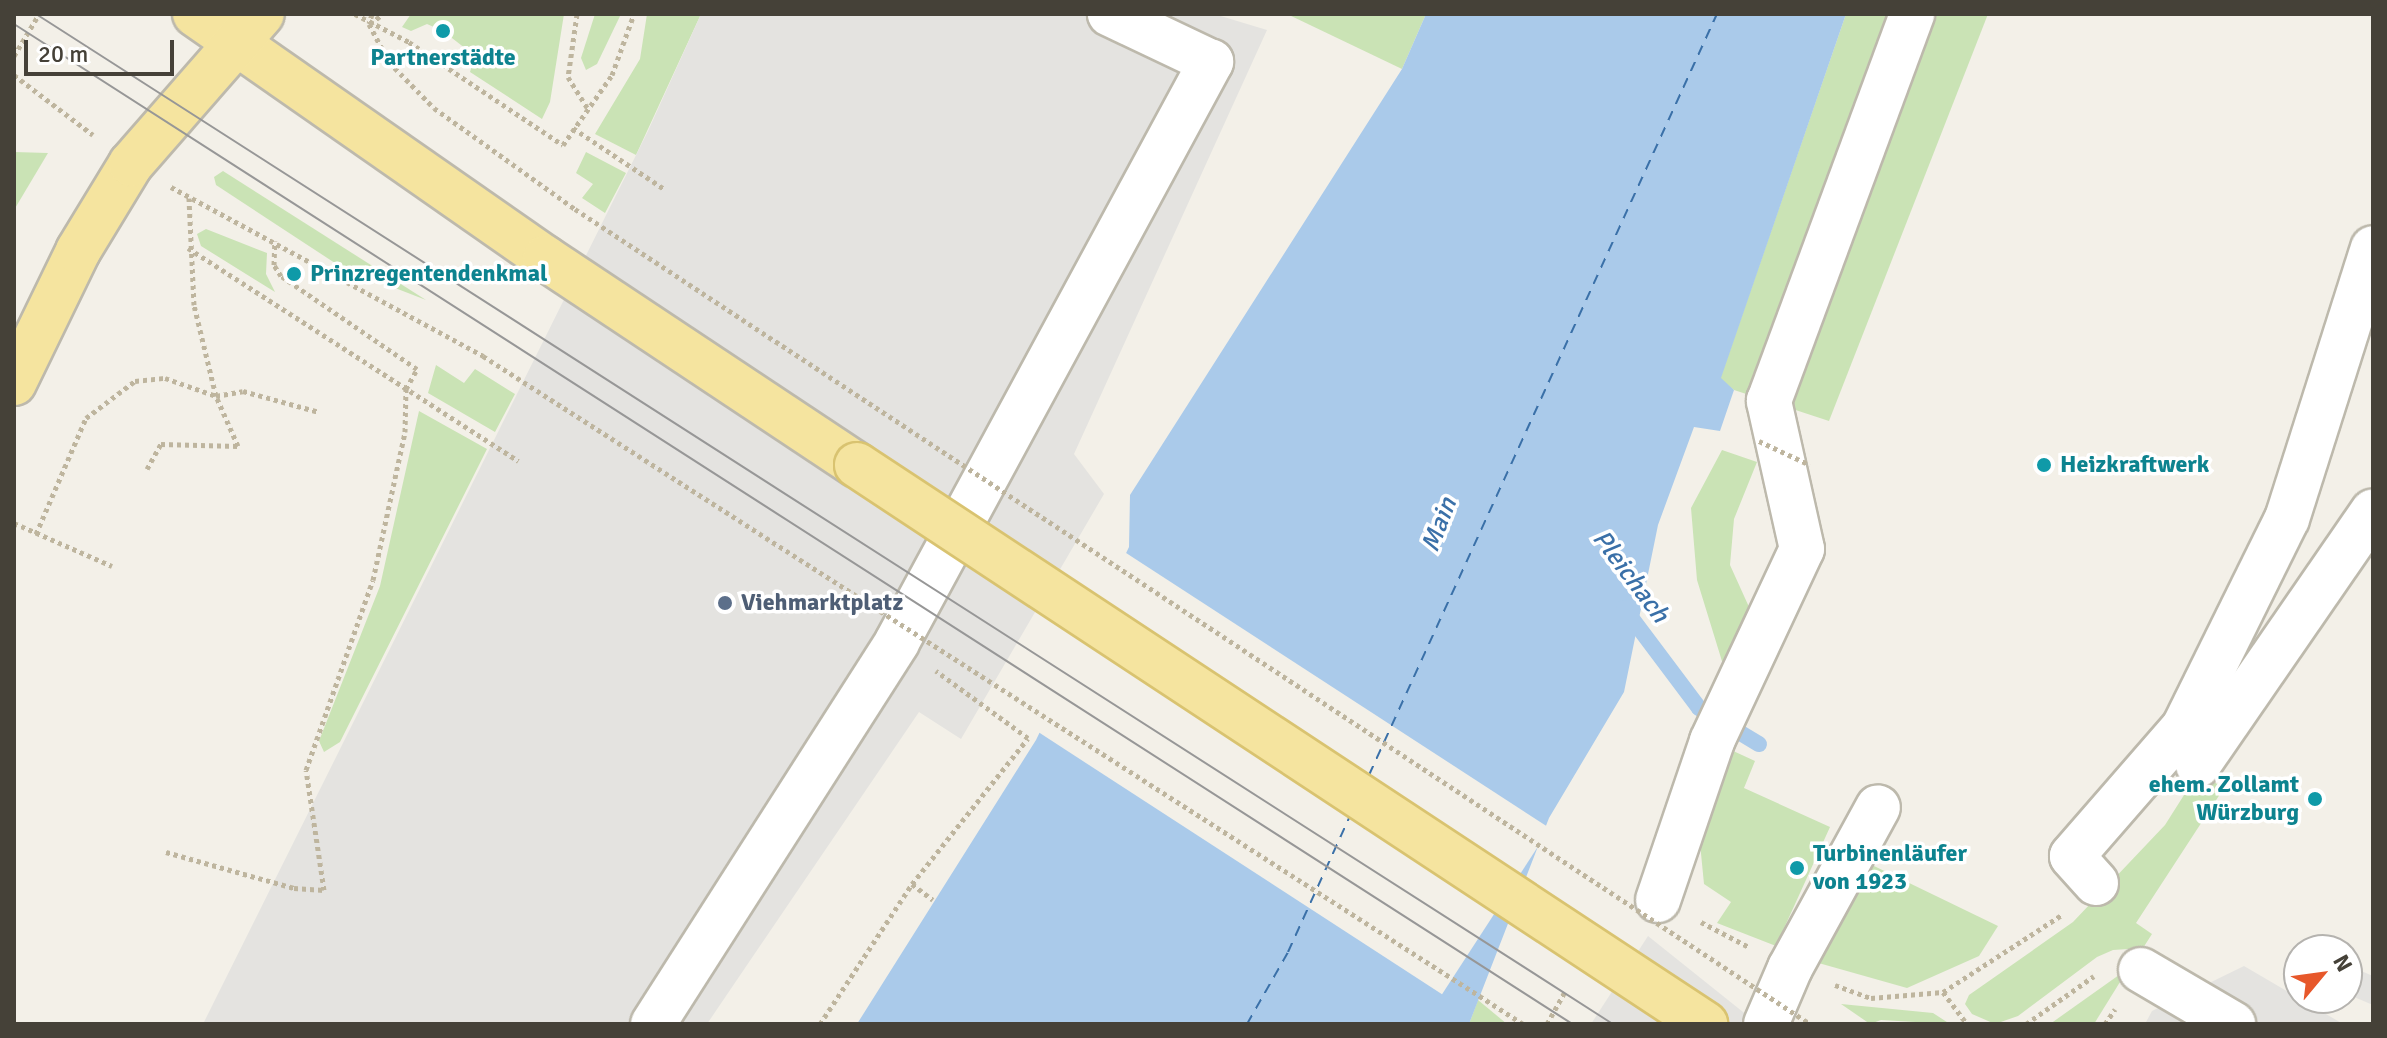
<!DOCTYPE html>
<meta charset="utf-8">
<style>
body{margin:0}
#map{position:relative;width:2387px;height:1038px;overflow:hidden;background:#f3f0e8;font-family:Signika,sans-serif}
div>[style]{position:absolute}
.green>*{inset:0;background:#cae3b5}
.parking>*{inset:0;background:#e4e3e0}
.water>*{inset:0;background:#aacaea}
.pier>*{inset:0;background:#f3f0e8;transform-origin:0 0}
.stream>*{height:16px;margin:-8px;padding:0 8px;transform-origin:8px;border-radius:8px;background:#aacaea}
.ferry>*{height:2px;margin-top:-1px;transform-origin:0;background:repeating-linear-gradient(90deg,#3a70a8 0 10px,transparent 0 18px)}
.path>*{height:5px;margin-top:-2.5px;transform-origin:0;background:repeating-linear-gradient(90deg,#beb59e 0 4px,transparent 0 8px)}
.roads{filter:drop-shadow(2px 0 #bdb9ac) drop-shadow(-2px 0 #bdb9ac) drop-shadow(0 2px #bdb9ac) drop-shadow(0 -2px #bdb9ac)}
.minor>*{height:44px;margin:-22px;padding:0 22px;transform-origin:22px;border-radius:22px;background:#fff}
.major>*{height:44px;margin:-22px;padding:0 22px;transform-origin:22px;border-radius:22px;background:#f5e49f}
.tram>*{height:2px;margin:-1px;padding:0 1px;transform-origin:1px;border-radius:1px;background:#979797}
.path-bridge>*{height:5px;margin-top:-2.5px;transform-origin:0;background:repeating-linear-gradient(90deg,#beb59e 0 4px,transparent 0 8px)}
.bridges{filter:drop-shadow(2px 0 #d9c370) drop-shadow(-2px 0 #d9c370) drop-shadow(0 2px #d9c370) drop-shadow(0 -2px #d9c370)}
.major-bridge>*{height:44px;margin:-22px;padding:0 22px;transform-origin:22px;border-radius:22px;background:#f5e49f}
.dots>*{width:22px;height:22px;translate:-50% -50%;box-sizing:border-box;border:4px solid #fff;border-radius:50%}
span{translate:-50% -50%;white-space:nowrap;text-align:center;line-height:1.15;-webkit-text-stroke:7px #fff;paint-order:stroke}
.culture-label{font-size:24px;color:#0d838f;font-weight:700}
.left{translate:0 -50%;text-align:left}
.right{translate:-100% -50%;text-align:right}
.service-label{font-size:24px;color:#4e5e75;font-weight:700}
.water-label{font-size:26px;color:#3a70a8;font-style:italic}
.frame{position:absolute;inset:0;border:16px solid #454138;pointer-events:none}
.north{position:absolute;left:2283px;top:934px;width:80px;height:80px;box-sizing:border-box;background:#fff;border:2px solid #b5b3af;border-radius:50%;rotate:61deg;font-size:22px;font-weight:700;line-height:32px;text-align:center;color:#454138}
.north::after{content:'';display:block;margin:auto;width:28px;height:36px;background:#e7582b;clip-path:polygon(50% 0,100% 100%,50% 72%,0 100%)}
.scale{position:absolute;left:24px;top:40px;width:150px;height:36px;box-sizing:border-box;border:4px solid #454138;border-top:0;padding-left:10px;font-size:24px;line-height:28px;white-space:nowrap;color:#454138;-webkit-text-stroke:6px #fff;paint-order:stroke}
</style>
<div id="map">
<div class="green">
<div style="clip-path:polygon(411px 14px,564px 14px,550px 102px,542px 119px,470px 72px,475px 56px,443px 31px,427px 24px,411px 31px,402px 27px)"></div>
<div style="clip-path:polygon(595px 14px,621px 14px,597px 64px,586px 70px,581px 58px)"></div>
<div style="clip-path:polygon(647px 14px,701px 14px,636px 155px,595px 134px,640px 59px)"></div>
<div style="clip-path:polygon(1287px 14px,1426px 14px,1402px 69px)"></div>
<div style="clip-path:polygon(1846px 14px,1988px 14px,1829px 421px,1734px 390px,1720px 379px)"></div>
<div style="clip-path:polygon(14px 152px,48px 153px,14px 210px)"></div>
<div style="clip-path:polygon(586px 152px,626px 173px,605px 213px,582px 198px,593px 184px,576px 173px)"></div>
<div style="clip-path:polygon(223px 171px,426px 300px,341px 267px,216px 185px,214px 177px)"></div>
<div style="clip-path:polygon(206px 229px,267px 253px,266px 274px,275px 292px,201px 246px,197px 234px)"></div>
<div style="clip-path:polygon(436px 365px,464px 383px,475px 369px,515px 394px,495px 432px,428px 393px)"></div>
<div style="clip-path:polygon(419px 411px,487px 449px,340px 742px,324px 752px,319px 741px,380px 586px)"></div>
<div style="clip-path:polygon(1722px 450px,1757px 462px,1734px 519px,1730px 565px,1754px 618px,1729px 684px,1697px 580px,1691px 508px)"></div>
<div style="clip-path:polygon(1718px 744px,1755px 761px,1744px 788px,1830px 827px,1776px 946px,1717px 923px,1731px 902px,1704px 884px,1698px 823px)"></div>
<div style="clip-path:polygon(2198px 773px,2224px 788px,2136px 923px,2152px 934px,2143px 948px,2113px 950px,2097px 957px,2018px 1016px,1995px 1024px,1972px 1014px,1965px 1004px,1969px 995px,2073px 922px,2165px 825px)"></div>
<div style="clip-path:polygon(1872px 865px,1998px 926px,1979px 956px,1907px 988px,1815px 962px)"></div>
<div style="clip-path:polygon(2119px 975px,2120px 982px,2094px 1024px,2050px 1024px)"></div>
<div style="clip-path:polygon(1478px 1000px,1507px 1024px,1469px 1024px)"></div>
<div style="clip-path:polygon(1841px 1004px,1933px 1013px,1950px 1024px,1881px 1020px,1870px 1024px)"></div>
</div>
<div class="parking">
<div style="clip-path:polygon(701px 14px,1214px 14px,1267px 30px,1074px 454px,1104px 494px,961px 739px,919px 712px,707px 1024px,203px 1024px,648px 131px)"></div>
<div style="clip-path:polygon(1648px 936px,1758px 1024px,1591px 1024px)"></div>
<div style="clip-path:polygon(2347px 965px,2373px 976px,2373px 1005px,2347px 994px)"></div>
<div style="clip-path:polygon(2244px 966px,2343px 1024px,2145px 1024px,2152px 1011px)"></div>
</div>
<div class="water">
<div style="clip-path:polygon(1426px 14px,1846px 14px,1721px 378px,1734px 390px,1720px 431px,1694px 427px,1658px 525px,1624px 692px,1549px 818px,1469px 1024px,857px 1024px,1036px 740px,1129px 547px,1130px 495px,1402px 69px)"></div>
</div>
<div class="pier">
<div style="left:1123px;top:551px;width:509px;height:198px;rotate:33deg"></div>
</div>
<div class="stream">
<div style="left:1624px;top:608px;width:125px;rotate:53.1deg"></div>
<div style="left:1699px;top:708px;width:70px;rotate:31deg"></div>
</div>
<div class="ferry">
<div style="left:1369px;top:775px;width:837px;rotate:-65.43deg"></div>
<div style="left:1247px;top:1024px;width:83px;rotate:-60.3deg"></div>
<div style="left:1288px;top:952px;width:152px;rotate:-65.5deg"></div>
</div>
<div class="path">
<div style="left:355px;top:14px;width:61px;rotate:27.4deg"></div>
<div style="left:409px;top:42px;width:185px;rotate:33.8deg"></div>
<div style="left:563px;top:145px;width:85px;rotate:-55deg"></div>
<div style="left:612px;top:75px;width:65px;rotate:-70.2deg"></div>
<div style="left:372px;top:14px;width:10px;rotate:107deg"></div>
<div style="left:369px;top:24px;width:43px;rotate:62.2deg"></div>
<div style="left:389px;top:62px;width:64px;rotate:45.6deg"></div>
<div style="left:434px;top:108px;width:173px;rotate:35.6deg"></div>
<div style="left:577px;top:14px;width:64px;rotate:98.1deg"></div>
<div style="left:568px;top:77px;width:36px;rotate:58deg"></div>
<div style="left:370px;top:24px;width:16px;rotate:-38deg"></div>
<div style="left:14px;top:56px;width:49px;rotate:-59.2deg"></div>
<div style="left:14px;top:75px;width:99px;rotate:37.2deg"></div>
<div style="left:573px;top:128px;width:110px;rotate:33.8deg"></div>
<div style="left:171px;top:187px;width:355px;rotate:28.4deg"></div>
<div style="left:188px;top:248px;width:393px;rotate:32.8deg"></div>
<div style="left:147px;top:469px;width:29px;rotate:-61deg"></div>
<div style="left:161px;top:444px;width:77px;rotate:1.5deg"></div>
<div style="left:238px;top:446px;width:55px;rotate:-113.7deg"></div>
<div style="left:216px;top:396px;width:94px;rotate:-103.6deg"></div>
<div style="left:194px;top:305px;width:107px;rotate:-92.7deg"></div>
<div style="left:14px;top:523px;width:107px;rotate:23.7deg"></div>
<div style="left:36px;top:534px;width:126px;rotate:-66.7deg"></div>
<div style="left:86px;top:418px;width:61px;rotate:-37.1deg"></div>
<div style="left:135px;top:381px;width:30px;rotate:-6deg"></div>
<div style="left:165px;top:378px;width:54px;rotate:19.4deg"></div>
<div style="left:216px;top:396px;width:27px;rotate:-10deg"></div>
<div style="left:243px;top:391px;width:79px;rotate:15.4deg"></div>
<div style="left:166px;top:852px;width:133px;rotate:15.7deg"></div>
<div style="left:294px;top:888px;width:30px;rotate:4deg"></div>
<div style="left:324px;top:890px;width:121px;rotate:-98.5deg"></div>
<div style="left:306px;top:770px;width:201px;rotate:-70.6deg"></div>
<div style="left:373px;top:580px;width:151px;rotate:-77.8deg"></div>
<div style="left:405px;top:432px;width:43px;rotate:-88.7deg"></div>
<div style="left:406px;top:389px;width:23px;rotate:-61deg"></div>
<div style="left:417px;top:369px;width:165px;rotate:-145.6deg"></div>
<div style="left:281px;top:276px;width:13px;rotate:-122deg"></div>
<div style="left:274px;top:265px;width:24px;rotate:-88deg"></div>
<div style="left:912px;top:884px;width:26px;rotate:37deg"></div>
<div style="left:1701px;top:922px;width:54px;rotate:27.5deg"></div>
<div style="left:1835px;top:985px;width:38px;rotate:20deg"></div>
<div style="left:1871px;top:998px;width:72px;rotate:-4.8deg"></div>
<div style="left:1943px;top:992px;width:143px;rotate:-33deg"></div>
<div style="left:1943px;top:992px;width:40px;rotate:53deg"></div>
<div style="left:820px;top:1024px;width:168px;rotate:-56.7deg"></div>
<div style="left:912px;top:884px;width:186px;rotate:-51.5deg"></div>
<div style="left:1028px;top:738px;width:114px;rotate:-143.9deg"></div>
<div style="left:1547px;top:1024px;width:39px;rotate:-61deg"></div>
<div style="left:2026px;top:1024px;width:83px;rotate:-35.2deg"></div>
<div style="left:2105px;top:1024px;width:18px;rotate:-56deg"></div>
</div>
<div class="roads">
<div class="minor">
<div style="left:2198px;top:765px;width:308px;rotate:-55.4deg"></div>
<div style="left:2096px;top:883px;width:36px;rotate:-132deg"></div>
<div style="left:2072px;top:856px;width:171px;rotate:-49deg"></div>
<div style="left:2184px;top:727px;width:232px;rotate:-63.7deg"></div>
<div style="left:2287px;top:519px;width:284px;rotate:-72.4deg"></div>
<div style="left:1658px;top:900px;width:168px;rotate:-71.2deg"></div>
<div style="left:1712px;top:741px;width:212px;rotate:-64.9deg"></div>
<div style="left:1802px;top:549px;width:152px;rotate:-102.6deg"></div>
<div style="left:1769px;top:401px;width:413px;rotate:-69.7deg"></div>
<div style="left:2141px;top:970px;width:107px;rotate:30.4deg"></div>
<div style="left:653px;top:1024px;width:453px;rotate:-57.4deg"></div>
<div style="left:897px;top:642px;width:660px;rotate:-61.57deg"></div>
<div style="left:1211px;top:62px;width:112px;rotate:-154.6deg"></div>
<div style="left:1766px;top:1024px;width:61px;rotate:-66.8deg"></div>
<div style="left:1790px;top:968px;width:183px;rotate:-61.3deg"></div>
</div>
<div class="major">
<div style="left:195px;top:14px;width:427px;rotate:34.9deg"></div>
<div style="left:545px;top:258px;width:374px;rotate:33.6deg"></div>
<div style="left:14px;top:383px;width:147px;rotate:-64.1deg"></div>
<div style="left:78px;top:251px;width:102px;rotate:-58.7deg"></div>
<div style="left:131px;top:164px;width:199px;rotate:-48.9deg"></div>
</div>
</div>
<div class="tram">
<div style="left:36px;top:14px;width:1873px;rotate:32.64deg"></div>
<div style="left:14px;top:24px;width:1851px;rotate:32.69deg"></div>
</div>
<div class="path-bridge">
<div style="left:575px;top:209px;width:1480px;rotate:33.42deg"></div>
<div style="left:483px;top:356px;width:1236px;rotate:32.71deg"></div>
<div style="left:1759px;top:441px;width:56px;rotate:25.2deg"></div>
</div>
<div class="bridges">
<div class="major-bridge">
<div style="left:857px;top:465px;width:1016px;rotate:33.39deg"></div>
</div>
</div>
<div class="dots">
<div style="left:443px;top:31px;background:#0f9aa8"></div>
<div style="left:294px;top:274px;background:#0f9aa8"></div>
<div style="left:2044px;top:465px;background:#0f9aa8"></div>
<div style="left:725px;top:603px;background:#5c6f8a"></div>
<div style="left:2315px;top:799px;background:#0f9aa8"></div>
<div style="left:1797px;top:868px;background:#0f9aa8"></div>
</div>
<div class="culture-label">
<span style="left:443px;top:58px">Partnerstädte</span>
<span class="left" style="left:310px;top:274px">Prinzregentendenkmal</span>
<span class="left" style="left:2060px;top:465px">Heizkraftwerk</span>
<span class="right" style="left:2299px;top:799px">ehem. Zollamt<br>Würzburg</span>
<span class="left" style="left:1813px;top:868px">Turbinenläufer<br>von 1923</span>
</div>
<div class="service-label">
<span class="left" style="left:741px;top:603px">Viehmarktplatz</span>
</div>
<div class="water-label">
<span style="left:1440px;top:525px;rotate:-69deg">Main</span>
<span style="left:1630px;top:577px;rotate:53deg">Pleichach</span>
</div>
<div class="frame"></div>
<div class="north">N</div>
<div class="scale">20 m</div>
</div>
